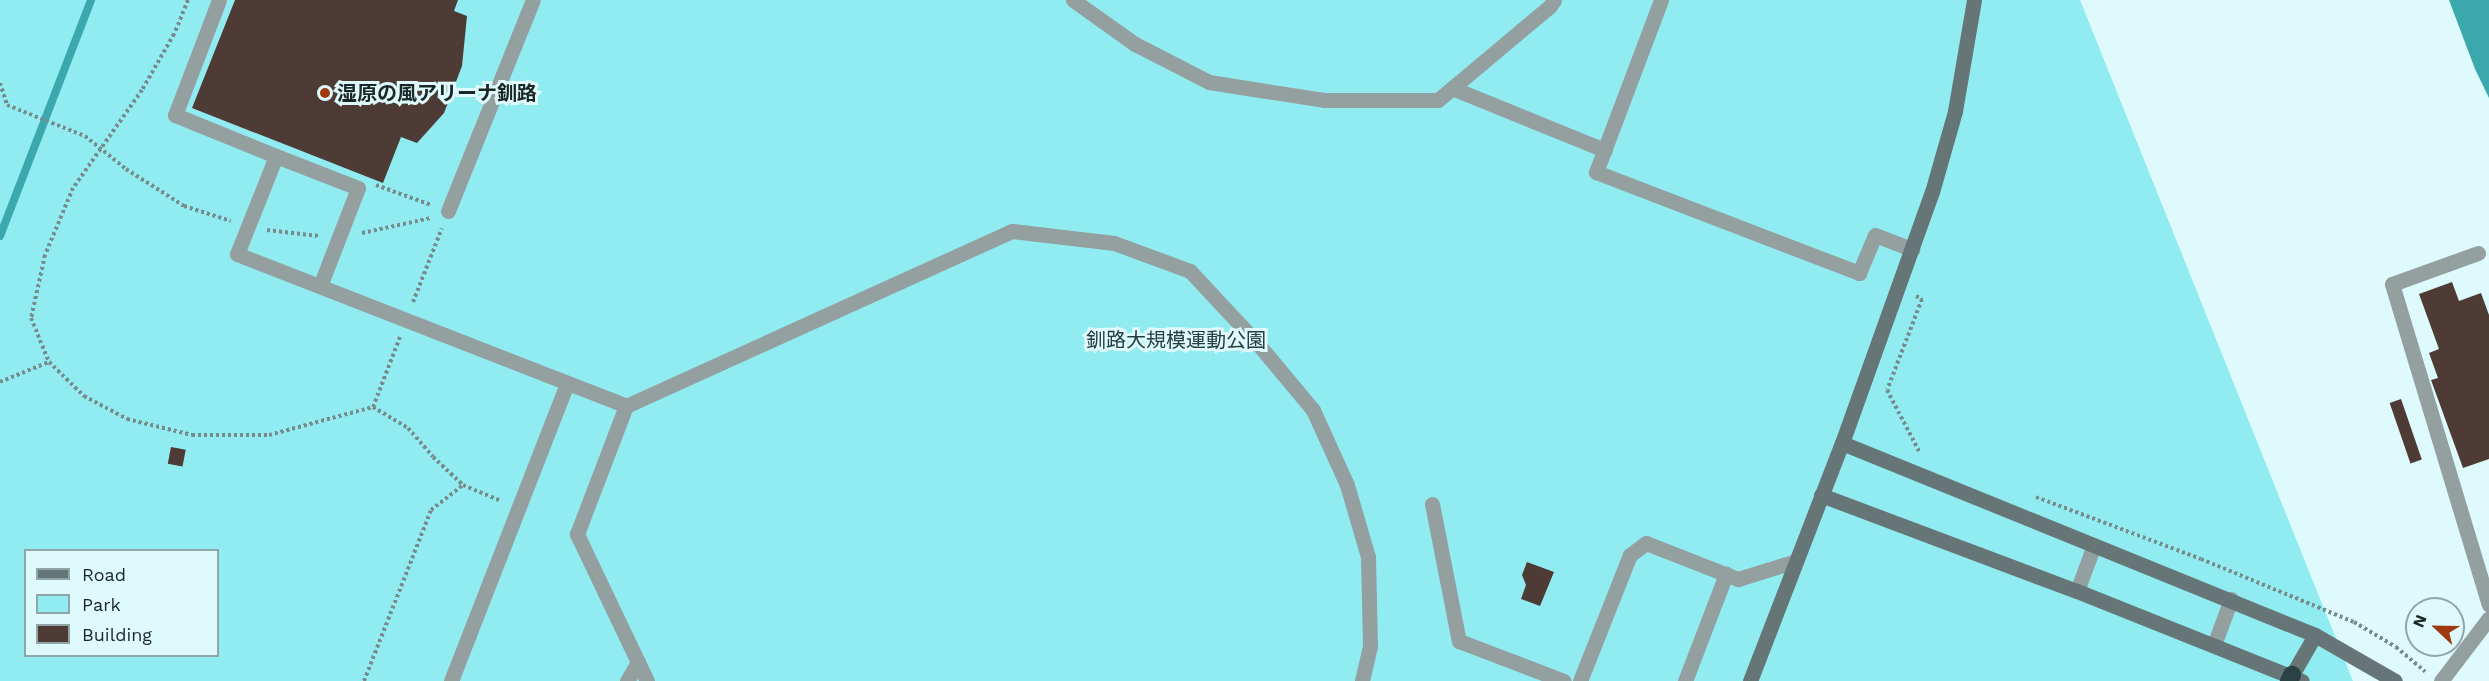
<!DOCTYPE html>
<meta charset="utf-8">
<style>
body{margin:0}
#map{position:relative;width:2489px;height:681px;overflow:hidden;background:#defafc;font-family:"Work Sans","Noto Sans JP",sans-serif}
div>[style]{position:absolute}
.green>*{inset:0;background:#91ecf2}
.water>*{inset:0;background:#3ba8ae}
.stream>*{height:8px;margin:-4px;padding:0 4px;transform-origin:4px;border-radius:4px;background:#3ba8ae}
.building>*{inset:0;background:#4e3b35;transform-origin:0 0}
.path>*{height:4px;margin-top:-2px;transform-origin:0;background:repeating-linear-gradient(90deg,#788b8c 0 3px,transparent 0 6px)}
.lane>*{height:15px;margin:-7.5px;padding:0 7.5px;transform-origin:7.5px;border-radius:7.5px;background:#949fa0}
.street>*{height:15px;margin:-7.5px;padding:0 7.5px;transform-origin:7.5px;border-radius:7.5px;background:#949fa0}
.secondary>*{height:15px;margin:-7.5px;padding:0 7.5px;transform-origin:7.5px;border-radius:7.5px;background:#667677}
.highway>*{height:18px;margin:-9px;padding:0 9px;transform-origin:9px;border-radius:9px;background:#2b4244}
.dots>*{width:16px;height:16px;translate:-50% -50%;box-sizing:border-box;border:3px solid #defafc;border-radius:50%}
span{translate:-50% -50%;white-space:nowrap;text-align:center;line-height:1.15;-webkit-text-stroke:6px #defafc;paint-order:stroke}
.poi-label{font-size:20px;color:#1b2626;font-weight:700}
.left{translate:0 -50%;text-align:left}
.park-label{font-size:20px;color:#253e3f}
.legend{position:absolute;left:24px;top:549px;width:195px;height:108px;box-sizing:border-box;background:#defafc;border:2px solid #90a5a6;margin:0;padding:8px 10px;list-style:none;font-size:18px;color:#1b2626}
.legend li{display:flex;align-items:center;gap:12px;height:30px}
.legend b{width:30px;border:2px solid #90a5a6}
.north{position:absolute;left:2405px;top:597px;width:60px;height:60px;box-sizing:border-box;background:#defafc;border:2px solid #90a5a6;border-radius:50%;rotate:292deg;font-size:16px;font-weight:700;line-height:24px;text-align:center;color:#1b2626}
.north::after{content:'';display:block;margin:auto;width:21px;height:27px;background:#9f3910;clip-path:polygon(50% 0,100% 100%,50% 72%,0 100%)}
</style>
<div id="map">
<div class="green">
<div style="clip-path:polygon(evenodd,0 0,2080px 0,2353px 681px,0 681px,0 0,26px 550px,218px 550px,218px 656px,26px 656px,26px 550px)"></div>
</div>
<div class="water">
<div style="clip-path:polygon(2449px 0,2489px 0,2489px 98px,2475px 69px)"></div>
</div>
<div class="stream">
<div style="left:0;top:236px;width:253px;rotate:-68.9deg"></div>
</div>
<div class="building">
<div style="clip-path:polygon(235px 0,458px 0,454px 11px,467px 16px,462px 66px,444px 113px,417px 143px,401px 137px,383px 183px,192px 108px)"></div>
<div style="clip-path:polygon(2452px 282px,2459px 301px,2481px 293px,2489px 315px,2489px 459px,2463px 468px,2431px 380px,2438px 378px,2429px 353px,2439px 349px,2419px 294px)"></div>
<div style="left:2401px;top:399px;width:64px;height:12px;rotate:71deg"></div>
<div style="left:171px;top:447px;width:15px;height:17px;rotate:11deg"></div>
<div style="clip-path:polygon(1527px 562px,1554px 572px,1540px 606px,1521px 599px,1526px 585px,1522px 575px)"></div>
</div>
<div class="path">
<div style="left:188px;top:0;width:37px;rotate:112deg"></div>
<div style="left:174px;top:34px;width:64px;rotate:119.7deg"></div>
<div style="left:142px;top:90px;width:120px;rotate:125.1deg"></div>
<div style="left:73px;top:188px;width:73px;rotate:112.7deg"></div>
<div style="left:45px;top:255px;width:65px;rotate:102.5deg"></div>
<div style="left:31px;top:318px;width:48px;rotate:67.8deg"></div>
<div style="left:49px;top:362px;width:49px;rotate:44.2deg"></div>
<div style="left:84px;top:396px;width:49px;rotate:28.1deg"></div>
<div style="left:127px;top:419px;width:67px;rotate:13.8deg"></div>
<div style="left:192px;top:435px;width:77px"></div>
<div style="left:269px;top:435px;width:108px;rotate:-15.1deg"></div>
<div style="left:373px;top:407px;width:41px;rotate:31deg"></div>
<div style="left:408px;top:428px;width:38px;rotate:49deg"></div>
<div style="left:433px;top:457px;width:41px;rotate:43deg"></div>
<div style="left:463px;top:485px;width:41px;rotate:22.8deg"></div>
<div style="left:0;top:83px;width:23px;rotate:72deg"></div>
<div style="left:7px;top:105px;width:84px;rotate:21.7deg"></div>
<div style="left:85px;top:136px;width:53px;rotate:38.8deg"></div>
<div style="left:126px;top:169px;width:69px;rotate:32.5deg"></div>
<div style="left:184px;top:206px;width:49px;rotate:17.7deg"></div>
<div style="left:376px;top:185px;width:59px;rotate:20deg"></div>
<div style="left:267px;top:230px;width:52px;rotate:6.6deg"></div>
<div style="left:362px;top:233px;width:71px;rotate:-12.3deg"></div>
<div style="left:1916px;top:296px;width:7px;rotate:27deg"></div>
<div style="left:1922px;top:299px;width:97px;rotate:111deg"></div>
<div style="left:1887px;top:390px;width:71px;rotate:62.4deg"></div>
<div style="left:413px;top:302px;width:79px;rotate:-68.6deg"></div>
<div style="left:0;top:382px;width:53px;rotate:-22.2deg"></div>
<div style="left:373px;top:407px;width:75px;rotate:-68.9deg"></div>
<div style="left:2036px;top:497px;width:176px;rotate:20.6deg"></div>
<div style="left:2201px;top:559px;width:165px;rotate:22.4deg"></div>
<div style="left:2354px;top:622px;width:49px;rotate:30.8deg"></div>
<div style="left:2396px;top:647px;width:38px;rotate:40deg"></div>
<div style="left:364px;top:681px;width:184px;rotate:-68.6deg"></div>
<div style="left:431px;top:510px;width:41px;rotate:-38deg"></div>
</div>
<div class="lane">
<div style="left:219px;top:0;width:123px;rotate:110.9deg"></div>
<div style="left:175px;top:115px;width:109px;rotate:22.1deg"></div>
<div style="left:1073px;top:0;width:76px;rotate:35.4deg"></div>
<div style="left:1135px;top:44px;width:83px;rotate:27.2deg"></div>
<div style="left:1209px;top:82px;width:116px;rotate:8.9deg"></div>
<div style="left:1324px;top:100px;width:114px"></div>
<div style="left:1438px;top:100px;width:146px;rotate:-40deg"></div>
<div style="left:1550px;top:6px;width:7px;rotate:-56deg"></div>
<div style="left:1661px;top:0;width:184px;rotate:110.7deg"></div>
<div style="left:1596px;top:172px;width:282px;rotate:21deg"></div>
<div style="left:1859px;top:273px;width:41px;rotate:-67.2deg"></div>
<div style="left:1875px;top:235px;width:40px;rotate:21deg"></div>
<div style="left:1452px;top:88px;width:165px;rotate:22.1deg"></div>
<div style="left:448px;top:211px;width:227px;rotate:-68.1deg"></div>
<div style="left:2478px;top:253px;width:91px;rotate:160.2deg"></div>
<div style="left:2392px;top:284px;width:335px;rotate:73.2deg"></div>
<div style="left:320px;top:286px;width:105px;rotate:-68.8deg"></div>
<div style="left:358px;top:188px;width:88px;rotate:-158.7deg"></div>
<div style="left:276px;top:156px;width:105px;rotate:111.7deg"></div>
<div style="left:237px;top:254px;width:418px;rotate:21.3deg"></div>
<div style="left:1432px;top:504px;width:140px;rotate:78.9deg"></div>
<div style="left:1459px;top:641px;width:112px;rotate:20.9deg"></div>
<div style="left:627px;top:681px;width:22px;rotate:-60deg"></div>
<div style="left:647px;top:681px;width:163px;rotate:-115.5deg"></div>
<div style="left:577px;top:534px;width:137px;rotate:-69.1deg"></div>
<div style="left:626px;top:406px;width:424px;rotate:-24.4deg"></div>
<div style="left:1012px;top:231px;width:103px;rotate:6.7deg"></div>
<div style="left:1114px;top:243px;width:81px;rotate:20.2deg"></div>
<div style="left:1190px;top:271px;width:100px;rotate:47deg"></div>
<div style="left:1258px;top:344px;width:86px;rotate:50.2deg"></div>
<div style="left:1313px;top:410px;width:82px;rotate:65.6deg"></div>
<div style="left:1347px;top:485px;width:75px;rotate:73.7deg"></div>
<div style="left:1368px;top:557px;width:89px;rotate:88.7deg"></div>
<div style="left:1370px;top:646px;width:36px;rotate:103deg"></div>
<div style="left:1580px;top:681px;width:136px;rotate:-68.4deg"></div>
<div style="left:1630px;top:555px;width:20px;rotate:-37deg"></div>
<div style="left:1646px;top:543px;width:99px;rotate:21.4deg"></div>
<div style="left:1738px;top:579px;width:61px;rotate:-17.2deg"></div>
<div style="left:1685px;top:681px;width:115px;rotate:-69deg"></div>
<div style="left:2441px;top:681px;width:79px;rotate:-52.7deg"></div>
</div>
<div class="street">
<div style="left:2077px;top:591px;width:49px;rotate:-69.7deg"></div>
<div style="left:2214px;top:645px;width:49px;rotate:-69.7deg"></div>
<div style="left:451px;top:681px;width:320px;rotate:-68.7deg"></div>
</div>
<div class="secondary">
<div style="left:1842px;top:443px;width:510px;rotate:22.09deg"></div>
<div style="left:2315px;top:635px;width:92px;rotate:29.9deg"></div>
<div style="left:1821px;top:495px;width:273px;rotate:20.6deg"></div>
<div style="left:2077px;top:591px;width:242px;rotate:21.8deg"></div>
<div style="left:2292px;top:675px;width:46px;rotate:-60.1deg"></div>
<div style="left:1750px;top:681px;width:255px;rotate:-68.9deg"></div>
<div style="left:1842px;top:443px;width:267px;rotate:-70.3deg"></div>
<div style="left:1932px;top:192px;width:84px;rotate:-74.1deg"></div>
<div style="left:1955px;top:111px;width:113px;rotate:-80.3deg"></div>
</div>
<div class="highway">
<div style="left:2289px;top:681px;width:7px;rotate:-63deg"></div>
</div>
<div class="dots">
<div style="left:325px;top:93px;background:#9f3910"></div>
</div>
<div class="poi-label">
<span class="left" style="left:337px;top:93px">湿原の風アリーナ釧路</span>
</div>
<div class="park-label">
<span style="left:1176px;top:340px">釧路大規模運動公園</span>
</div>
<ul class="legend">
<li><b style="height:8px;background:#667677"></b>Road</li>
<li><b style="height:16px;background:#91ecf2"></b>Park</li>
<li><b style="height:16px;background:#4e3b35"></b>Building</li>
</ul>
<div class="north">N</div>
</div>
